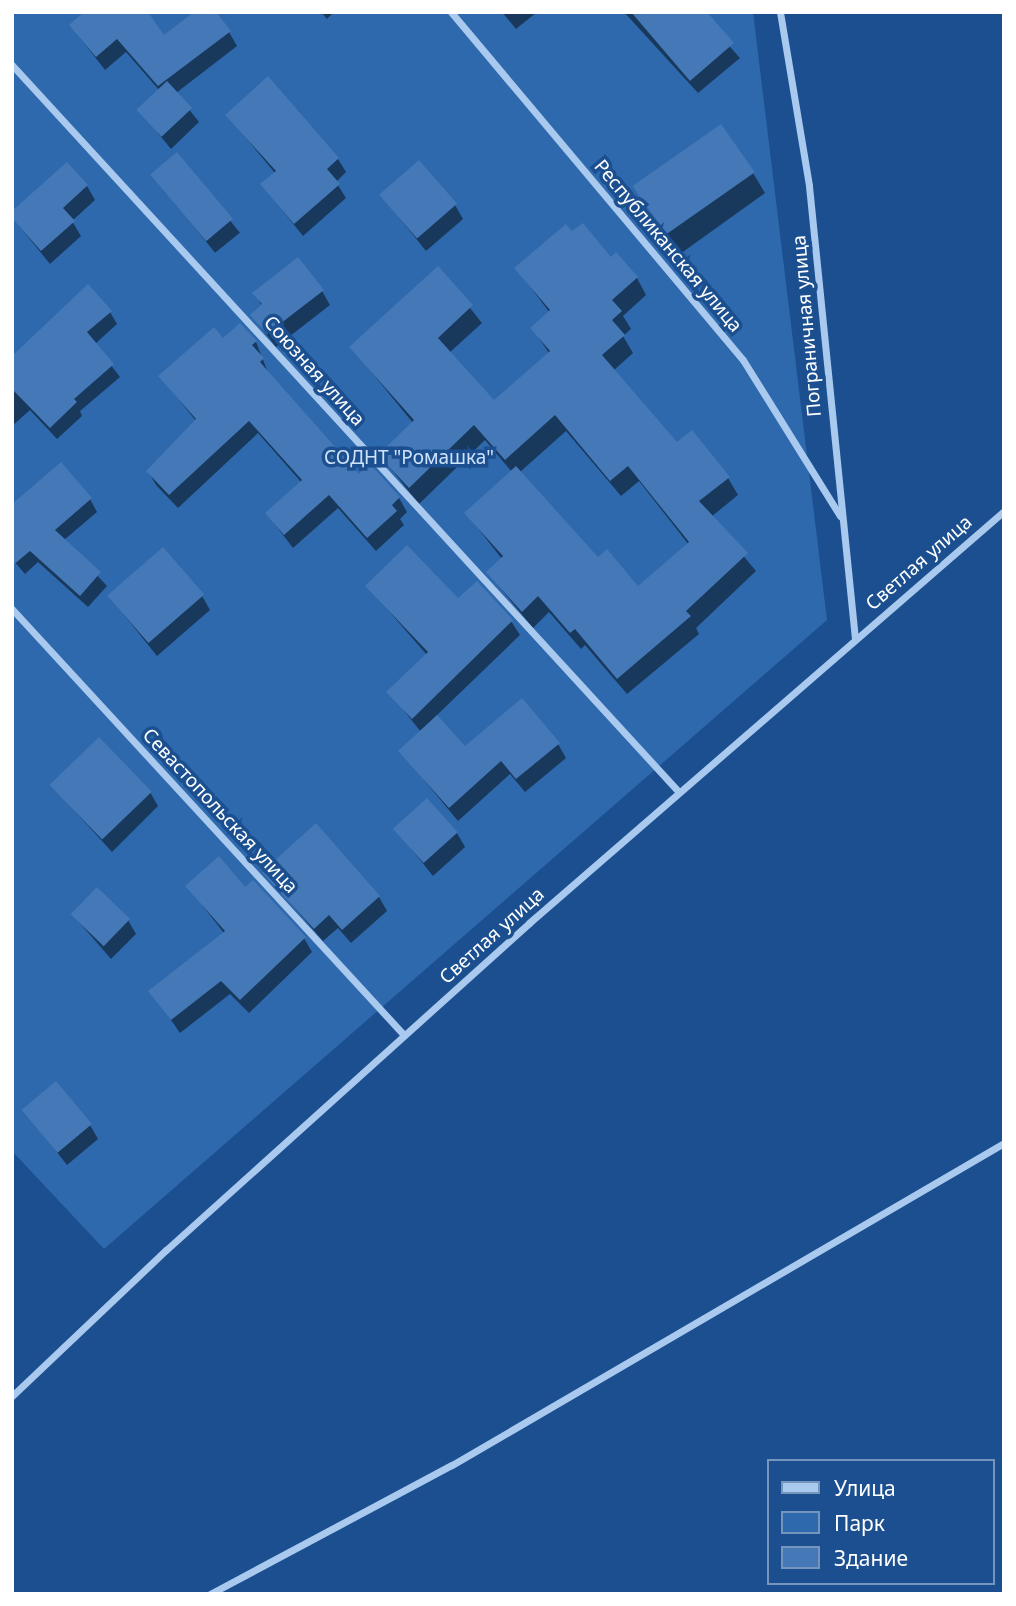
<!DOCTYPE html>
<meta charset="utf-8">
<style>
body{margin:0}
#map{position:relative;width:1016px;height:1606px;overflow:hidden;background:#1b4f8f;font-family:"Noto Sans",sans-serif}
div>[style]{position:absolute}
.green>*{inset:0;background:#2e69ad}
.shadow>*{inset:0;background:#0007;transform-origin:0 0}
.building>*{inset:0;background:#4478b7;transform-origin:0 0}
.minor>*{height:7px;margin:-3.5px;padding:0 3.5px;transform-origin:3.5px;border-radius:3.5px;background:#a9c9ee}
span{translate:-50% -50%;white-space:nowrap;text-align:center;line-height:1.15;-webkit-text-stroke:7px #1b4f8f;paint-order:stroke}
.street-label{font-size:19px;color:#fff}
.park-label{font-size:19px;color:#cfe3fa}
.frame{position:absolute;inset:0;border:14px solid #fff;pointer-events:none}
.legend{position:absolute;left:767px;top:1459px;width:228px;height:126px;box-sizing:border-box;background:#1b4f8f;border:2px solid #7695bc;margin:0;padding:9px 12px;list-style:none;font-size:21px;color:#fff}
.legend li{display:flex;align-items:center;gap:14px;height:35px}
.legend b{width:35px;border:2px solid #7695bc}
</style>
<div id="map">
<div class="green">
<div style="clip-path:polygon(12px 12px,753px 12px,827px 620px,104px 1249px,12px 1151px)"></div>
</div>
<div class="shadow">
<div style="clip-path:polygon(321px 12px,334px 12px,327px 19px)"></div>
<div style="clip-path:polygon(502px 12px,537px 12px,516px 29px)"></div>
<div style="clip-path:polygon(624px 12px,699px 12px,740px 58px,698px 93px)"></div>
<div style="clip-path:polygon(71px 26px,164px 37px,229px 32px,237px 46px,176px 93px,199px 122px,171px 149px,139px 110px,159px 90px,126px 52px,105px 70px)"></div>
<div style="clip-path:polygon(227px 115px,338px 159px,346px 172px,336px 182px,346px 198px,303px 236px,262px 185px,275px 173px)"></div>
<div style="left:177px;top:155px;width:100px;height:32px;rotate:51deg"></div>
<div style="clip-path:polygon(753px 173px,765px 193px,680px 254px,636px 187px)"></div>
<div style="clip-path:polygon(87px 186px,95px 200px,72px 221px,81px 236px,50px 264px,12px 217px)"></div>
<div style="clip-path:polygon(381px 195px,455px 205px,463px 219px,426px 251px)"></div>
<div style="clip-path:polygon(evenodd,572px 233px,637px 278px,646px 295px,623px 316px,631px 329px,623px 336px,633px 353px,613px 371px,676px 445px,728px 478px,738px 495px,711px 517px,756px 571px,696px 628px,699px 634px,627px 694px,585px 645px,581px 649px,549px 612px,533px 628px,488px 573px,502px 559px,466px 513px,512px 472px,485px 440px,419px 504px,380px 455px,413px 423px,351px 347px,438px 268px,482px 323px,449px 353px,494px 403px,549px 353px,532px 328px,550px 313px,516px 268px,572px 233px,566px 431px,621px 496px,639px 481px,689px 545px,638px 588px,598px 559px,520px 472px,566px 431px)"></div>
<div style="clip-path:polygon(322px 291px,330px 305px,276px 347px,252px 315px,262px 306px,255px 294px)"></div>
<div style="clip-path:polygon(110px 312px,117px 324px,95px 344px,120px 377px,80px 411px,82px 416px,57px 439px,30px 410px,12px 426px,12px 358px)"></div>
<div style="clip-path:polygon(223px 340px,256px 342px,269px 375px,359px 476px,399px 498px,407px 512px,400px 519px,404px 525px,376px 551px,338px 508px,293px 548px,267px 514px,302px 483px,258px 433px,178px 508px,156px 485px,148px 471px,196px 421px,160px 376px)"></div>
<div style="clip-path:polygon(90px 499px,97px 512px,64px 540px,107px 586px,88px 607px,38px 562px,25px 574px,12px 559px)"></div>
<div style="clip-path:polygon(367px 586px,458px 600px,511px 621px,520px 635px,436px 716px,465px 748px,558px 744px,566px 758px,525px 792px,510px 774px,458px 821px,400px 751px,421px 732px,389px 692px,427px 655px)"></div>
<div style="clip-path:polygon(109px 596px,202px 596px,210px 610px,157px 656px)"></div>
<div style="clip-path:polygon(52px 786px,150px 792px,158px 806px,112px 852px)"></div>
<div style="clip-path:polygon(396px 830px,457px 833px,465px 847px,433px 876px)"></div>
<div style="clip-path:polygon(264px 872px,379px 897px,387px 911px,351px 943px,338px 928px,323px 941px)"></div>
<div style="clip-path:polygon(187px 886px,245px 889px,304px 938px,312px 952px,249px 1013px,230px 994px,180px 1033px,151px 991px,224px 933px)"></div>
<div style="clip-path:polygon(72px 914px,128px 920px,136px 934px,111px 959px)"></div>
<div style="clip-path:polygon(24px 1110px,90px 1125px,98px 1139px,67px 1165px)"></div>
</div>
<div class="building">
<div style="clip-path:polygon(84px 12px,148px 12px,164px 35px,194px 12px,216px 12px,231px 31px,158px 86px,117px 39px,96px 57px,69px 25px)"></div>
<div style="clip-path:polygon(631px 12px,707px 12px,734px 43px,690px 81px)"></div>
<div style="clip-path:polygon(268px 76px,339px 158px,327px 169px,340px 184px,294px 224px,260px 184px,276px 171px,225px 115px)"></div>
<div style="left:167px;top:81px;width:37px;height:42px;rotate:47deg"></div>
<div style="left:721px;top:124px;width:59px;height:108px;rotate:55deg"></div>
<div style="left:177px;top:152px;width:87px;height:35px;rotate:50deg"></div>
<div style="left:419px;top:160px;width:58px;height:53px;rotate:49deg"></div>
<div style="clip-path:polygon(67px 162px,88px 185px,63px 208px,75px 221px,41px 251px,12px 218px,12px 211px)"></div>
<div style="clip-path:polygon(583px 223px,611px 257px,616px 252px,638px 277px,612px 300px,622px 311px,612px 320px,625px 335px,602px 355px,677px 442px,692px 430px,730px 477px,699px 501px,748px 553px,686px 611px,691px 616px,617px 679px,575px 629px,570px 633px,538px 596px,522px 612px,486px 572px,503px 556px,464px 513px,516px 466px,598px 557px,607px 549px,638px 586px,689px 542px,628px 466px,610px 481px,555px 415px,505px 460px,474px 425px,409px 488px,378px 455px,414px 420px,349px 347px,438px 266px,473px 305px,438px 338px,494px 400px,550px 351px,530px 328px,550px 310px,514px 268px,566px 224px,572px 231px)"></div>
<div style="clip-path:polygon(298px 257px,324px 290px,267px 334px,250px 315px,262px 304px,252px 293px)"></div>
<div style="clip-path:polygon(88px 284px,112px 311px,87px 332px,114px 364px,74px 399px,77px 402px,50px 428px,12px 389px,12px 356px)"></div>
<div style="clip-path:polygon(240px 323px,257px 341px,252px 345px,264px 358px,260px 362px,359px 474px,369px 463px,400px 497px,392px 505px,397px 511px,367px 538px,329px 495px,284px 535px,265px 513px,302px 480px,249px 421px,169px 495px,146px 471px,196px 419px,158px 376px,214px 327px,223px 338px)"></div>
<div style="clip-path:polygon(61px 462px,92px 498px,55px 530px,101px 572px,80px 596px,30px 551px,12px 566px,12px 504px)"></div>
<div style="clip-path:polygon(407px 545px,458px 598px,477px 581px,513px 620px,412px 719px,386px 692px,428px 652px,365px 586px)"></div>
<div style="left:163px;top:547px;width:63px;height:74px;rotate:49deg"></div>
<div style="clip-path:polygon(522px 698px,560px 743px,516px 779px,501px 761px,449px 808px,398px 751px,437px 715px,465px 746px)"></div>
<div style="left:99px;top:737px;width:76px;height:69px;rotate:46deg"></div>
<div style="left:427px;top:798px;width:46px;height:46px;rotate:48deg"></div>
<div style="clip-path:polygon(316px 823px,380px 896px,342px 930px,329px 915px,314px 929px,262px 872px)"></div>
<div style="clip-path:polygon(219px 856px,245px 887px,253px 880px,306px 937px,240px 1000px,221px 981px,171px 1020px,148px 991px,225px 931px,185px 886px)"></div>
<div style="left:97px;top:887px;width:46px;height:38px;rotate:44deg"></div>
<div style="left:56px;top:1081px;width:56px;height:45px;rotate:50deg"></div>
</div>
<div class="minor">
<div style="left:451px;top:12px;width:454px;rotate:50deg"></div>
<div style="left:743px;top:360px;width:184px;rotate:58.1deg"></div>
<div style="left:780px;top:12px;width:176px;rotate:80.5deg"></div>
<div style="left:809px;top:186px;width:454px;rotate:84.2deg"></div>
<div style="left:12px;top:65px;width:985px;rotate:47.47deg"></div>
<div style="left:12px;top:609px;width:579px;rotate:47.38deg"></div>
<div style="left:12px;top:1396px;width:212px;rotate:-43.5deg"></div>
<div style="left:166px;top:1250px;width:489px;rotate:-42deg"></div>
<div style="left:529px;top:923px;width:629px;rotate:-40.94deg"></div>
<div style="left:210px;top:1594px;width:274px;rotate:-28.1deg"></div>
<div style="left:452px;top:1465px;width:639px;rotate:-30.26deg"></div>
</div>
<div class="street-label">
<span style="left:668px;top:246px;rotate:50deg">Республиканская улица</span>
<span style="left:807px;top:326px;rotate:-95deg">Пограничная улица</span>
<span style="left:314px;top:371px;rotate:48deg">Союзная улица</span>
<span style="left:919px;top:563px;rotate:-41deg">Светлая улица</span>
<span style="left:220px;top:811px;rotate:47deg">Севастопольская улица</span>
<span style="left:492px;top:936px;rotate:-42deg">Светлая улица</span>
</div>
<div class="park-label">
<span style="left:409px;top:458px">СОДНТ "Ромашка"</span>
</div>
<div class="frame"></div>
<ul class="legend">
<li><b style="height:9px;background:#a9c9ee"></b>Улица</li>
<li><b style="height:19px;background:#2e69ad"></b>Парк</li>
<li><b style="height:19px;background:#4478b7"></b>Здание</li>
</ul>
</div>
